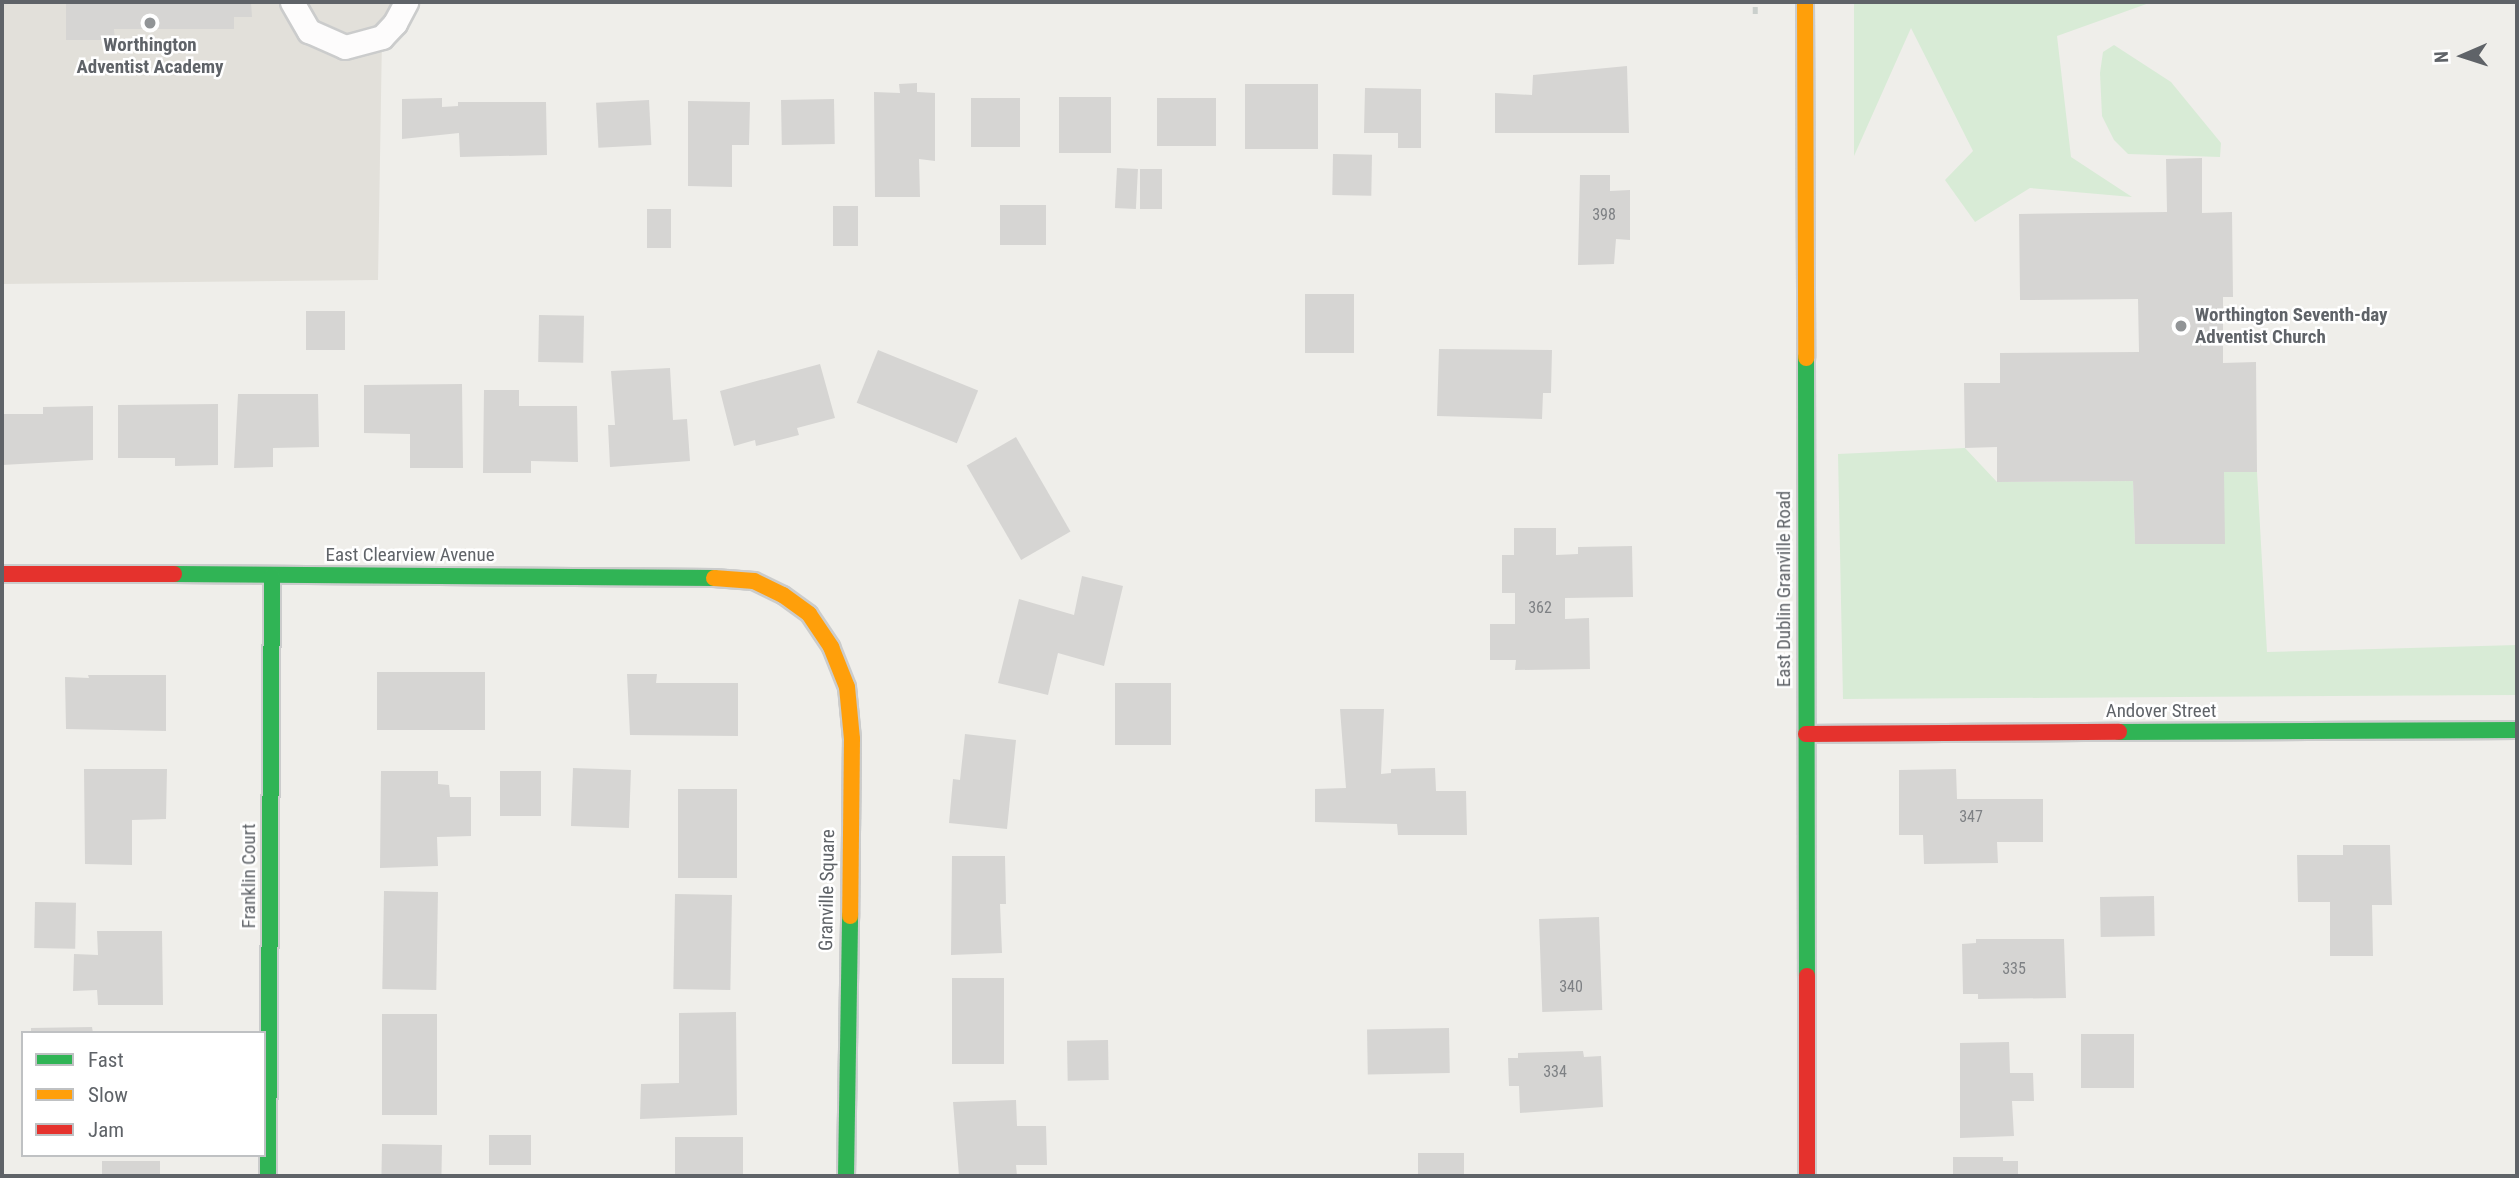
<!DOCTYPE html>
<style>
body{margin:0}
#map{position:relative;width:2519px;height:1178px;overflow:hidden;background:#efeeea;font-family:"Roboto Condensed",sans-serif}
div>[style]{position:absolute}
.education>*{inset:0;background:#e2e0da}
.green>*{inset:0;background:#d8ebd6}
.building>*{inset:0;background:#d6d5d3;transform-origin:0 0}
.path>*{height:4.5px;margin-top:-2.25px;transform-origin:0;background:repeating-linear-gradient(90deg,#cacfcc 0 7px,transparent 0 10.5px)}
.roads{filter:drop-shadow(2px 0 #cbcccc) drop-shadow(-2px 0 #cbcccc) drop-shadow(0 2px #cbcccc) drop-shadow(0 -2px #cbcccc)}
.lane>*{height:23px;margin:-11.5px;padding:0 11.5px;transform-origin:11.5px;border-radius:11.5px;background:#fdfcfc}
.fast>*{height:16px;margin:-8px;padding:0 8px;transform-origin:8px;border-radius:8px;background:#30b455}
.slow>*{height:16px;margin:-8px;padding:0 8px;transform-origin:8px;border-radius:8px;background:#ff9f0a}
.jam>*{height:16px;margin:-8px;padding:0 8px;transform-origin:8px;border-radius:8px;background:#e5322d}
.dots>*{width:19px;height:19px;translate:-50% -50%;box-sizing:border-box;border:4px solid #fff;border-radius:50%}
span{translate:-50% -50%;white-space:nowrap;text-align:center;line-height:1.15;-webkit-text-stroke:5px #fff;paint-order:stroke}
.number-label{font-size:16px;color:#7e8184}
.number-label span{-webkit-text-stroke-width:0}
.poi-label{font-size:19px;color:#5f6368;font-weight:700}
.left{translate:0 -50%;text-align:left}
.street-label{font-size:19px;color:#5f6368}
.frame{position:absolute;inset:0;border:4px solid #5f6368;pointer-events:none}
.legend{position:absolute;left:21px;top:1031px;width:245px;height:126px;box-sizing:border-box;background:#fff;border:2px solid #bfc1c3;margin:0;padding:9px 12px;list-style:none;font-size:21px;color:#5f6368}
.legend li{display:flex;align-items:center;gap:14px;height:35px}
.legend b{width:35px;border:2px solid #bfc1c3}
.north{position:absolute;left:2428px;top:21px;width:70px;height:70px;-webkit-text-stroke:5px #fff;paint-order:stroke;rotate:267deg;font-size:19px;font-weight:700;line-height:28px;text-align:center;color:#5f6368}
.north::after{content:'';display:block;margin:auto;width:24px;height:32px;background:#5f6368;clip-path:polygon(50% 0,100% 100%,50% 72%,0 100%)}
</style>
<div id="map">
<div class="education">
<div style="clip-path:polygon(2px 2px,406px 2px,382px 37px,378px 280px,2px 284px)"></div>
</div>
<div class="green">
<div style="clip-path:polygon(1854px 2px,2152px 2px,2057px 36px,2071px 157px,2132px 197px,2030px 188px,1975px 222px,1945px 180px,1973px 151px,1911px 28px,1854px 156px)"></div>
<div style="clip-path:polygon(2114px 45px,2171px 82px,2221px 143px,2220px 157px,2128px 154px,2114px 140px,2102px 116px,2100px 73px,2103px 52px)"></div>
<div style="clip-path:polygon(1965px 448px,1997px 482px,2133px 481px,2135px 544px,2224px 544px,2224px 472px,2257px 472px,2267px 652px,2517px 645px,2517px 695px,1843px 699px,1838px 454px)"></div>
</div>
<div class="building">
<div style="clip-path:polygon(66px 2px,251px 2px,252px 17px,234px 17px,234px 29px,114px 29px,115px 40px,66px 40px)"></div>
<div style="clip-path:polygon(1627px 66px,1629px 133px,1495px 133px,1495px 93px,1532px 95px,1533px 75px)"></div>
<div style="clip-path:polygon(917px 83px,917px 92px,935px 93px,935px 161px,919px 159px,920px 197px,875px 197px,874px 92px,900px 93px,899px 84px)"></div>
<div style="left:1245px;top:84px;width:73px;height:65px"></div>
<div style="clip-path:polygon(1365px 88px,1421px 89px,1421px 148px,1398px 148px,1398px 133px,1364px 133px)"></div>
<div style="left:1059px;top:97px;width:52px;height:56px"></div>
<div style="clip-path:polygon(442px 98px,442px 107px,458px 106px,458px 102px,546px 102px,547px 155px,460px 157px,459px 133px,402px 139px,402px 99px)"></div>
<div style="left:971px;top:98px;width:49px;height:49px"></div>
<div style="left:1157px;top:98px;width:59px;height:48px"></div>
<div style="left:834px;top:99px;width:45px;height:53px;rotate:89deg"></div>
<div style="left:649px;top:100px;width:45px;height:53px;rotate:87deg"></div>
<div style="clip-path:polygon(688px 101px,750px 102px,749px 145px,732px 145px,732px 187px,688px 186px)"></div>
<div style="left:1333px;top:154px;width:39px;height:41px;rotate:1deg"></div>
<div style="clip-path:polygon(2202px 158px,2202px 213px,2232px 212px,2233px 297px,2223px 297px,2223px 363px,2256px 362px,2257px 472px,2224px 472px,2225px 544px,2135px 544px,2133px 481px,1997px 482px,1997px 447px,1965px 448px,1964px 383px,2000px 383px,2000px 353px,2139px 352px,2138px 299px,2020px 300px,2019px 214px,2167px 212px,2166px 159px)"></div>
<div style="left:1117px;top:168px;width:21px;height:40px;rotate:3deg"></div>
<div style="left:1140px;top:169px;width:22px;height:40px"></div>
<div style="clip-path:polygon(1580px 175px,1610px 175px,1610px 191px,1630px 190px,1630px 240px,1616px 239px,1614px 264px,1578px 265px)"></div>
<div style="left:1046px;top:205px;width:40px;height:46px;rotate:90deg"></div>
<div style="left:833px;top:206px;width:25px;height:40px"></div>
<div style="left:647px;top:209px;width:24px;height:39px"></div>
<div style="left:1305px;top:294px;width:49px;height:59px"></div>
<div style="left:306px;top:311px;width:39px;height:39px"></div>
<div style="left:539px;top:315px;width:45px;height:47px;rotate:1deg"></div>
<div style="clip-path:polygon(1439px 349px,1552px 350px,1551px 393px,1543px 393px,1542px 419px,1437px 416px)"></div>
<div style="left:878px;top:350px;width:108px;height:57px;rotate:22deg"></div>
<div style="clip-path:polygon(820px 364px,835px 418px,797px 428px,799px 435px,756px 446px,755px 440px,734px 446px,720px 391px)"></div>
<div style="clip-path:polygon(670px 368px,673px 420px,687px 419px,690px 461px,610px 467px,608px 425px,615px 425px,611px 371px)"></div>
<div style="clip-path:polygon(462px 384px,463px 468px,410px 468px,410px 434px,364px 433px,364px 385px)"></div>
<div style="clip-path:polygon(484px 390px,519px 390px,519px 406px,577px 406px,578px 462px,531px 461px,531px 473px,483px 473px)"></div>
<div style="clip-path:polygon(238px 394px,318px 394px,319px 447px,273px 448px,273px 467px,234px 468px)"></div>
<div style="clip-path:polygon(218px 404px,218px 465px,175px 466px,175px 458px,118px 458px,118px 405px)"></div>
<div style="clip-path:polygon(93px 406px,93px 460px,2px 465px,2px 414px,43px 414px,43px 407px)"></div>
<div style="left:1016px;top:437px;width:109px;height:57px;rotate:60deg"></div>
<div style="clip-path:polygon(1514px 528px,1556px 528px,1556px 555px,1578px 554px,1578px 547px,1632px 546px,1633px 597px,1565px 598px,1565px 619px,1589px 618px,1590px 669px,1515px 670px,1516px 660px,1490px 660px,1490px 624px,1515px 624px,1515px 593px,1502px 593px,1502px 555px,1514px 555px)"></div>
<div style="clip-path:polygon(1082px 576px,1123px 586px,1104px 666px,1058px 653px,1048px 695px,998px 683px,1019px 599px,1074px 615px)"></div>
<div style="left:377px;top:672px;width:108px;height:58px"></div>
<div style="clip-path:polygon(627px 674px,657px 674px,656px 683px,738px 683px,738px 736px,630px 735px)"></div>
<div style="clip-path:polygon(88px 675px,166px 675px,166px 731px,66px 729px,65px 677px,89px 678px)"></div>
<div style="left:1171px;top:683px;width:62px;height:56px;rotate:90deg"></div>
<div style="clip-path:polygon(1340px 709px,1384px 709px,1381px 774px,1391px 773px,1391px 769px,1435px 768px,1436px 791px,1466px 791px,1467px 835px,1398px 835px,1397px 824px,1315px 822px,1315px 789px,1346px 788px)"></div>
<div style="clip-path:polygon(965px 734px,1016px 740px,1007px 829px,949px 823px,953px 779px,960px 780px)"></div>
<div style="left:573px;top:768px;width:58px;height:58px;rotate:2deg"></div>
<div style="clip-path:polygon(84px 769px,167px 769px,166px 819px,132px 820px,132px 865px,85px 864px)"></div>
<div style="clip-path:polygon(1956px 769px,1957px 799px,2043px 799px,2043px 842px,1997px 842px,1998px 863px,1924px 864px,1923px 835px,1899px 835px,1899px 770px)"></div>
<div style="clip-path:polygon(381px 771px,438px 771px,438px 784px,449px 785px,450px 797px,471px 797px,471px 836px,437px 837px,438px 866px,380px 868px)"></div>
<div style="left:500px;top:771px;width:41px;height:45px"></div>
<div style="left:678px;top:789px;width:59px;height:89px"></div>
<div style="clip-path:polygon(2343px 845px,2390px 845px,2392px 905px,2372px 905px,2373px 956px,2330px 956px,2330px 902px,2298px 902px,2297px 855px,2343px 855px)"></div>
<div style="clip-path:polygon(952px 856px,1005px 856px,1006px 904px,1000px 904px,1002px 953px,951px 955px)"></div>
<div style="left:384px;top:891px;width:54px;height:98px;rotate:1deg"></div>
<div style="left:675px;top:894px;width:57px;height:95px;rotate:1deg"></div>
<div style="left:2154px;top:896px;width:40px;height:54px;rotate:89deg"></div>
<div style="left:35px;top:902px;width:41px;height:46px;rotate:1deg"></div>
<div style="left:1599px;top:917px;width:93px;height:60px;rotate:88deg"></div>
<div style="clip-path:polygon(97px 931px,162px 931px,163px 1005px,98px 1005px,97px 990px,73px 991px,74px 954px,98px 955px)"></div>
<div style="clip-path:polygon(1976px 939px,2064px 939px,2066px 998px,1978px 999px,1978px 994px,1963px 994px,1962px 944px,1976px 943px)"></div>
<div style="left:952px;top:978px;width:52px;height:86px"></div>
<div style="clip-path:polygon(736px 1012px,737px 1115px,640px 1119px,641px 1084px,679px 1083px,679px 1013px)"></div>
<div style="left:382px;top:1014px;width:55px;height:101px"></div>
<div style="clip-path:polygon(92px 1027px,93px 1033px,31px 1033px,31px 1028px)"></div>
<div style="left:1449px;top:1028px;width:45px;height:82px;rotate:89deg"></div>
<div style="left:2081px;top:1034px;width:53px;height:54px"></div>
<div style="left:1108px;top:1040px;width:40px;height:41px;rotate:89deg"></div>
<div style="clip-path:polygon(2009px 1042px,2010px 1073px,2033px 1073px,2034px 1101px,2012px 1101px,2014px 1136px,1960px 1138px,1960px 1043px)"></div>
<div style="clip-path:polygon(1583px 1051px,1584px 1057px,1601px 1056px,1603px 1107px,1520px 1113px,1519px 1086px,1509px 1086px,1508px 1058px,1518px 1058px,1518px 1053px)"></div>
<div style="clip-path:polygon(1016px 1100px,1017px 1126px,1046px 1126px,1047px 1165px,1016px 1165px,1017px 1176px,959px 1176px,953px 1102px)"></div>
<div style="left:531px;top:1135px;width:30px;height:42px;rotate:90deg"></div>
<div style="left:743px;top:1137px;width:39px;height:68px;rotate:90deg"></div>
<div style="left:382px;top:1144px;width:60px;height:32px;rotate:1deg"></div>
<div style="left:1418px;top:1153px;width:46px;height:23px"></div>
<div style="clip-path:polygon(1953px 1157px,2003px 1157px,2003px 1161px,2018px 1161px,2018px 1176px,1953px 1176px)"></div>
<div style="left:102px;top:1161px;width:58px;height:15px"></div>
</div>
<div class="path">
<div style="left:1755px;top:14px;width:9px;rotate:-90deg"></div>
</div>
<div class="roads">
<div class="lane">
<div style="left:292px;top:2px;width:34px;rotate:60deg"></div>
<div style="left:309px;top:31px;width:39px;rotate:24deg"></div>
<div style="left:345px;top:47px;width:38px;rotate:-15deg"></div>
<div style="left:382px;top:37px;width:19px;rotate:-47deg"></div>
<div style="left:395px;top:23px;width:24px;rotate:-62deg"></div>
</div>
<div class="fast">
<div style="left:1806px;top:358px;width:618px;rotate:89.91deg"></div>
<div style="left:174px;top:574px;width:540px;rotate:0.42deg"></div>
<div style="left:2119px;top:732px;width:398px;rotate:-0.3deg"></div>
<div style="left:268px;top:1176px;width:600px;rotate:-89.62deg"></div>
<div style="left:846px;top:1176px;width:260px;rotate:-89.1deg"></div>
</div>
<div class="slow">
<div style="left:1805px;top:2px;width:356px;rotate:89.8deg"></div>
<div style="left:714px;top:578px;width:40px;rotate:4.3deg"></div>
<div style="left:754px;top:581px;width:32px;rotate:26deg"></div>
<div style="left:783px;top:595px;width:32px;rotate:36deg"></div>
<div style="left:809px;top:614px;width:40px;rotate:56deg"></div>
<div style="left:831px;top:647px;width:43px;rotate:68.2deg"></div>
<div style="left:847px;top:687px;width:52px;rotate:84.5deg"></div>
<div style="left:852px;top:739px;width:177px;rotate:90.6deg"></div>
</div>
<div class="jam">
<div style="left:2px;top:574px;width:172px"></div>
<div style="left:1806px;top:734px;width:313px;rotate:-0.4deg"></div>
<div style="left:1807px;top:976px;width:200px;rotate:90deg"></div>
</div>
</div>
<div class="dots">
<div style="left:150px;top:23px;background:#919496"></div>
<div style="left:2181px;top:326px;background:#919496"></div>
</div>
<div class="number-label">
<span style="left:1604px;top:215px">398</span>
<span style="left:1540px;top:608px">362</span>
<span style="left:1971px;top:817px">347</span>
<span style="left:2014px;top:969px">335</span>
<span style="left:1571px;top:987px">340</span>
<span style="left:1555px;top:1072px">334</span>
</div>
<div class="poi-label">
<span style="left:150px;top:56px">Worthington<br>Adventist Academy</span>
<span class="left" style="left:2195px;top:326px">Worthington Seventh-day<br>Adventist Church</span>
</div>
<div class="street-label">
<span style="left:410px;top:555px">East Clearview Avenue</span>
<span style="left:1784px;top:589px;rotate:-90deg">East Dublin Granville Road</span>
<span style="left:2161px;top:711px">Andover Street</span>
<span style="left:249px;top:876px;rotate:-90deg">Franklin Court</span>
<span style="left:827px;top:890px;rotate:-89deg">Granville Square</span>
</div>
<div class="frame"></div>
<ul class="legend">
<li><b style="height:9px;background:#30b455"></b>Fast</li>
<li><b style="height:9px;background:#ff9f0a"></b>Slow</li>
<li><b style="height:9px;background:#e5322d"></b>Jam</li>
</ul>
<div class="north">N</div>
</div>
